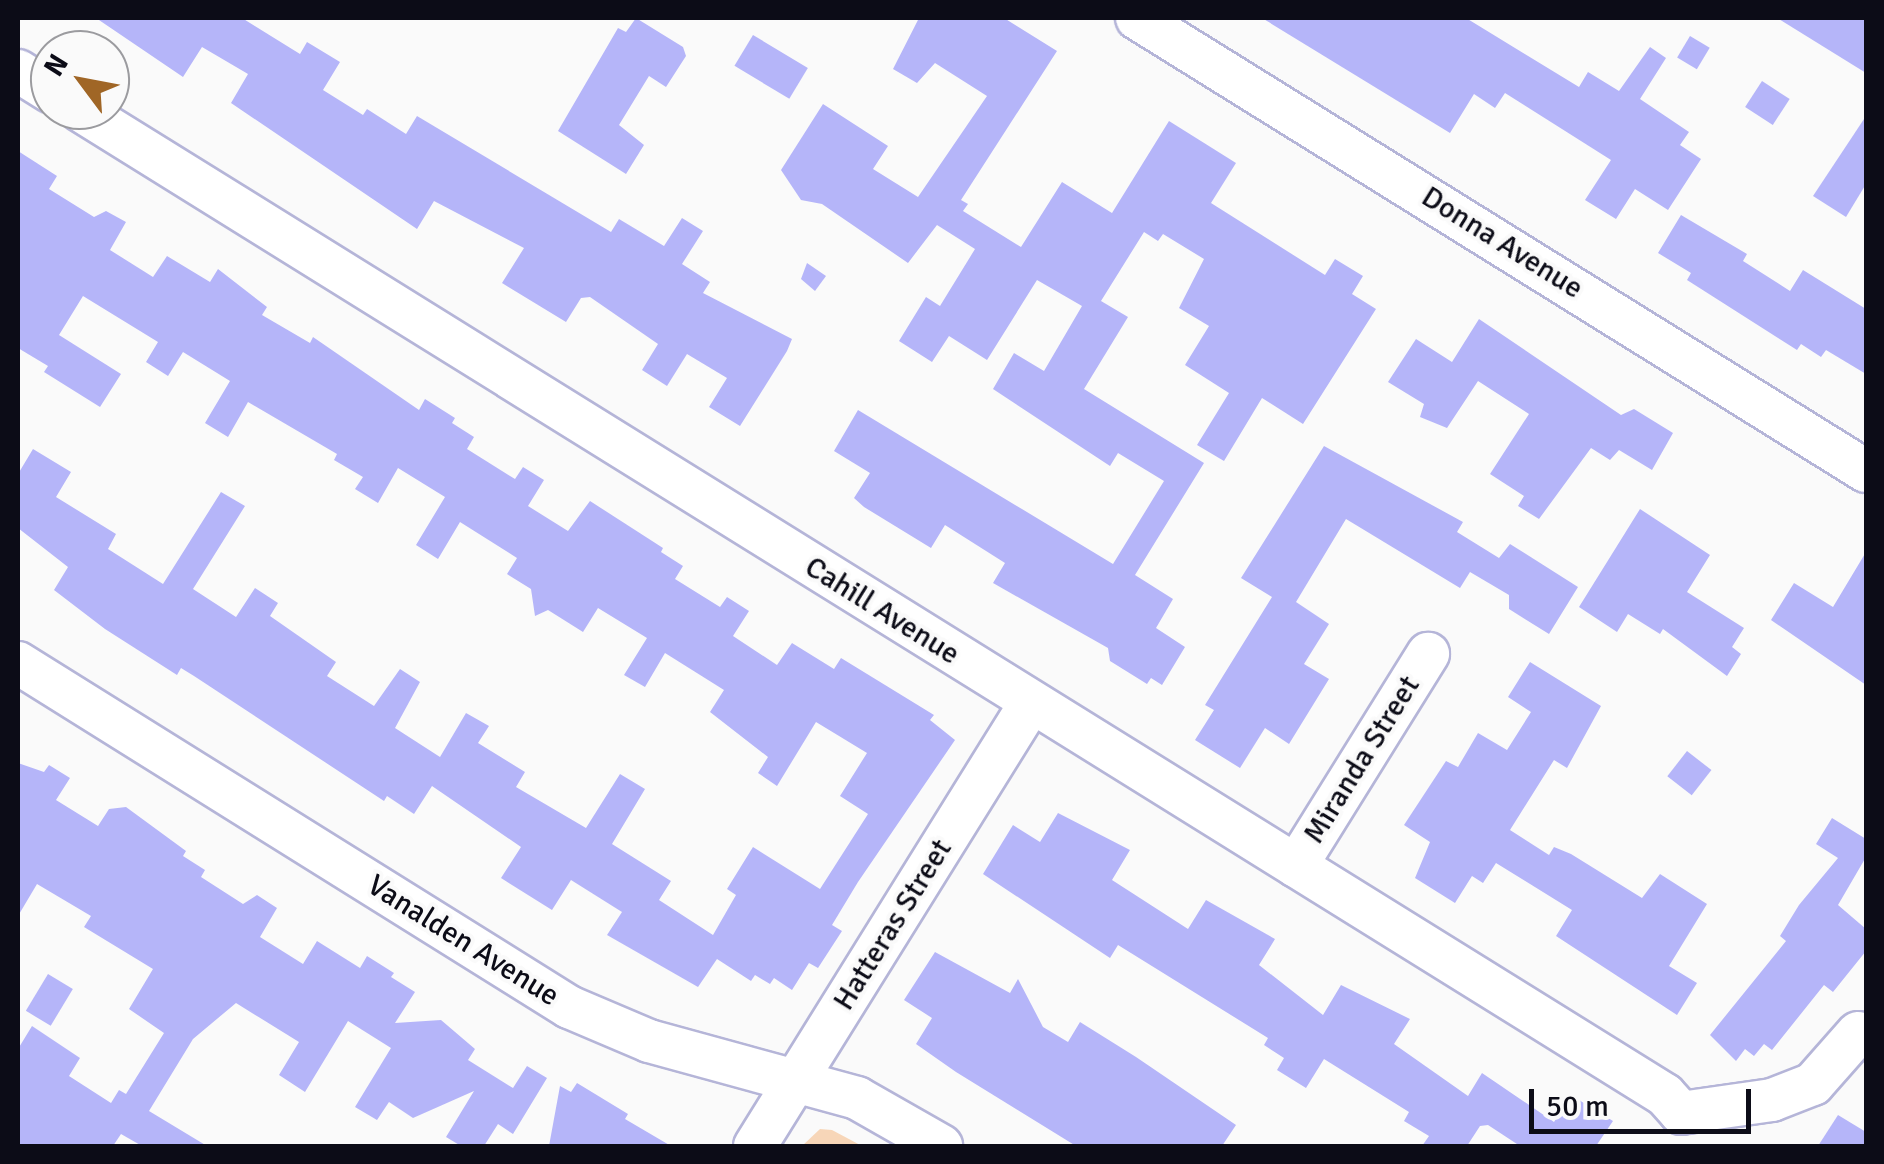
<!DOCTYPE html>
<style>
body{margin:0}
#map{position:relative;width:1884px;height:1164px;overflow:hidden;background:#fafafa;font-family:Signika,sans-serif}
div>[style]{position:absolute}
.green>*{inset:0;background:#f7d6b8}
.building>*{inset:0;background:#b5b5f9;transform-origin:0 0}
.roads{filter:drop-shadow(2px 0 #b5b5d8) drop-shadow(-2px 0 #b5b5d8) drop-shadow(0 2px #b5b5d8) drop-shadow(0 -2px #b5b5d8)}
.minor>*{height:42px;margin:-21px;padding:0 21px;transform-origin:21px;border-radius:21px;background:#fff}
span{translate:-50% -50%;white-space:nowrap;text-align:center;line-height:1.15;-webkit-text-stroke:8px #fafafa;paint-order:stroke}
.street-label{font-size:30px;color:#0c0c17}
.frame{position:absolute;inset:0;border:20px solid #0c0c17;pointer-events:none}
.north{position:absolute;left:30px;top:30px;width:100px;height:100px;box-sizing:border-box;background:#fafafa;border:2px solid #9b9b9f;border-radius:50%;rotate:302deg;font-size:28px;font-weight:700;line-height:40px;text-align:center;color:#0c0c17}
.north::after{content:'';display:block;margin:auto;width:35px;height:45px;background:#a06626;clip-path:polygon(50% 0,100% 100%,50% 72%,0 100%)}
.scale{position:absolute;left:1529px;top:1089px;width:222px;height:45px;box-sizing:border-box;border:5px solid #0c0c17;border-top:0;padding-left:12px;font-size:30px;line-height:35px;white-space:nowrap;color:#0c0c17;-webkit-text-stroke:8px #fafafa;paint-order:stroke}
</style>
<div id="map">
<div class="green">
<div style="clip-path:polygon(820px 1129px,832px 1130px,862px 1146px,802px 1146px)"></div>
</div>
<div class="building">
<div style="clip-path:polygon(96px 18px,242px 18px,300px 54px,307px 42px,340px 62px,323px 90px,363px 115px,367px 109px,406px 134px,417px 116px,611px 232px,619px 219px,664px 246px,682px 218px,703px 231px,682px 264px,710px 282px,703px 293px,792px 339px,787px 351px,740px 426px,709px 407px,727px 378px,687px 354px,667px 386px,642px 370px,658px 344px,590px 297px,581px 298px,566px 322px,502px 283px,524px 248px,434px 201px,417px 229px,231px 103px,248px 74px,202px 47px,183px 77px)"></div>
<div style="clip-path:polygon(636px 18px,683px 47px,686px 56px,666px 87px,649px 76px,619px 125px,644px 145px,626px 174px,558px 131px,618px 28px,626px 32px)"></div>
<div style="clip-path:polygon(919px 18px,1004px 18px,1057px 51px,961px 200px,968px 204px,963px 211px,1021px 247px,1062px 182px,1112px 213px,1169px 121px,1236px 163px,1211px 203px,1325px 275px,1335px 259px,1363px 276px,1352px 294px,1376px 309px,1303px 424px,1262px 398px,1224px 461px,1197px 445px,1229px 393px,1185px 365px,1209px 326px,1179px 308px,1204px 259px,1163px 234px,1158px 241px,1144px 232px,1101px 301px,1128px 317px,1084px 389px,1204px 463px,1135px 575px,1173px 599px,1156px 628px,1185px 647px,1162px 685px,1151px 678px,1147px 684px,1110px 661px,1108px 648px,993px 583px,1005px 563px,945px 525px,931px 548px,864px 507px,854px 498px,870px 473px,834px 451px,858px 410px,1113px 564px,1164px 481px,1118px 453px,1110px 466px,993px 389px,1014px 353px,1044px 371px,1082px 306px,1037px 280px,987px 360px,949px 336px,932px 362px,899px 341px,926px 297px,940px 306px,975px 249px,937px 225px,908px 263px,822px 204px,801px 200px,781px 170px,823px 104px,888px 146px,873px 169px,918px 197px,987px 96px,935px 63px,917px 83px,893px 69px)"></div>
<div style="clip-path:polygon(1262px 18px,1466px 18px,1579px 87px,1588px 72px,1619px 91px,1650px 47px,1666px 58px,1640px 99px,1689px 132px,1680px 145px,1701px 159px,1668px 210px,1635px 189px,1616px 219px,1585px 200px,1611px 160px,1505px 93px,1495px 108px,1474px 94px,1450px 133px)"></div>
<div style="clip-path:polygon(1777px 18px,1866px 18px,1866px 73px)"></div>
<div style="left:753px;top:35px;width:64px;height:36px;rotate:31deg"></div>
<div style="left:1690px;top:36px;width:23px;height:25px;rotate:31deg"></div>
<div style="left:1762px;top:81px;width:33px;height:31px;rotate:33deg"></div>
<div style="clip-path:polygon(1866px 116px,1866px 184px,1846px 217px,1813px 196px)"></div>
<div style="clip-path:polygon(18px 151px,57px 176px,49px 189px,94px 217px,106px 211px,126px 222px,110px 250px,153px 277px,167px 256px,210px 282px,218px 269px,267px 307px,262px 315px,310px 343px,313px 337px,419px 410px,425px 399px,455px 418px,452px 423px,474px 437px,467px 449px,515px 479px,523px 467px,544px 480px,528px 506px,568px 531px,590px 501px,663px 548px,661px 552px,683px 566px,675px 579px,720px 607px,727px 597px,749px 611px,733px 636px,777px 665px,792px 643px,834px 669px,841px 658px,934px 715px,930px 720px,955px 740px,858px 882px,832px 925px,842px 931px,818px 968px,809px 963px,792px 990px,774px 978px,770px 984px,755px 975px,751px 981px,717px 959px,698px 987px,607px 935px,622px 912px,571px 880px,552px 910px,501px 878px,521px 847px,432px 786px,414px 814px,387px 796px,384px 801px,194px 676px,181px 668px,177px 675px,105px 629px,54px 590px,68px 567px,18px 528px,18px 474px,33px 449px,71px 472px,56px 497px,116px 534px,108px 549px,163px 584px,221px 492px,245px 506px,193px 589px,236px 617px,255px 588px,278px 603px,270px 616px,336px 662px,327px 676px,374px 706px,400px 669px,420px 682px,395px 728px,440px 757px,466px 713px,489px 726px,478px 743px,525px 772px,516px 787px,586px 828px,620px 774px,645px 789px,612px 844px,671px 881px,659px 900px,713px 935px,736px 895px,727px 889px,753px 847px,820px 889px,868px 814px,840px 796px,867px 753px,816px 722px,777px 786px,758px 773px,768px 757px,710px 712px,724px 690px,665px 653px,645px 687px,624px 675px,647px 638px,598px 608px,583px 632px,548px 610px,535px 616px,531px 589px,507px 574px,517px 558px,460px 522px,438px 559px,416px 545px,445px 497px,398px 468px,378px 503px,355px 489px,363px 477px,334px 460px,337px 454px,248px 402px,228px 437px,205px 423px,230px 381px,183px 352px,168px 376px,146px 362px,158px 342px,83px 296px,59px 335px,121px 374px,100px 407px,44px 372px,48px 366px,18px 348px)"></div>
<div style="clip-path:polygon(1681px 215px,1747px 254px,1743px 261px,1790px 291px,1803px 270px,1866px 309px,1866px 374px,1826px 350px,1821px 357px,1801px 344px,1797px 350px,1687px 280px,1691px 273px,1658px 253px)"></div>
<div style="clip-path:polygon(807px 263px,826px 276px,815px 291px,801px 279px)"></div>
<div style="clip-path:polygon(1479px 319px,1621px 415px,1634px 409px,1673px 433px,1652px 470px,1619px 450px,1610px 460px,1591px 448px,1539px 519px,1518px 506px,1524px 496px,1490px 474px,1529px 414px,1478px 381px,1447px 428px,1420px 417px,1424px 404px,1388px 382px,1416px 339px,1452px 362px)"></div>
<div style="clip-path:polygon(1324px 446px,1463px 522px,1457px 532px,1499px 558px,1510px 544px,1578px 587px,1549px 634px,1509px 609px,1509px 595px,1470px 572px,1460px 588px,1346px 519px,1296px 602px,1329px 624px,1304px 664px,1329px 679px,1289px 744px,1265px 728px,1240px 768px,1195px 740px,1214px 710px,1205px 705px,1272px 597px,1241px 578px)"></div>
<div style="clip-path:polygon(1640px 509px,1710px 555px,1687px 592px,1744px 628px,1732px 647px,1741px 654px,1727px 676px,1663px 629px,1660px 634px,1628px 614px,1617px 632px,1579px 607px)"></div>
<div style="clip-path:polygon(1866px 552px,1866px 685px,1771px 620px,1794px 583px,1833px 607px)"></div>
<div style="clip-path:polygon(1530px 662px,1601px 706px,1567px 768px,1554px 760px,1510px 830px,1549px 855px,1554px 847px,1571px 854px,1642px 898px,1660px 874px,1707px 904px,1669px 966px,1697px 983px,1677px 1015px,1556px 936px,1572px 910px,1496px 863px,1483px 883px,1472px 876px,1455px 903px,1415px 878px,1430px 842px,1404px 825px,1446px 761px,1458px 767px,1478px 733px,1507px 750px,1531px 712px,1508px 697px)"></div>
<div style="left:1687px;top:751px;width:31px;height:32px;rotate:38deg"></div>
<div style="clip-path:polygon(18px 763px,44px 772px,49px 765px,70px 778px,56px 800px,98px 826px,109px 809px,126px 807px,186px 851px,183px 856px,205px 870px,201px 877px,243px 904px,257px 895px,277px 908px,260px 937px,303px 964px,317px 941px,360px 968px,367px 956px,394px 973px,391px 977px,415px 992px,395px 1023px,441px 1020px,475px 1049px,468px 1060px,513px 1088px,527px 1066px,547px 1078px,513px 1134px,498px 1124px,484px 1146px,461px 1146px,446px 1137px,474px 1091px,413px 1118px,389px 1102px,377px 1120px,355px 1107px,391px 1048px,348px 1021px,305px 1092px,279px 1075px,299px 1042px,236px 1003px,193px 1039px,149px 1111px,207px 1146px,142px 1146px,121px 1134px,113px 1146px,18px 1146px,18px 1049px,32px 1026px,80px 1058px,69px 1076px,111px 1103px,119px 1090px,126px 1094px,164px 1033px,129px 1009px,153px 969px,84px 927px,91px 916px,37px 884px,18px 916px)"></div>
<div style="clip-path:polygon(1058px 813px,1130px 850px,1112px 880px,1188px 929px,1206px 900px,1275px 939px,1259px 965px,1323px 1015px,1341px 985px,1410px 1019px,1394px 1044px,1468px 1096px,1482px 1073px,1554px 1122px,1571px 1095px,1613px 1121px,1596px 1146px,1520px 1146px,1488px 1125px,1480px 1126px,1467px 1146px,1422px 1146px,1429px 1136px,1404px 1121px,1409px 1112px,1324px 1059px,1306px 1088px,1277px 1070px,1284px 1058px,1264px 1045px,1268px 1038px,1118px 945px,1110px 958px,983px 874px,1013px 825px,1040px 842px)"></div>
<div style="clip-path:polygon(1832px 818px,1866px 839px,1866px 857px,1838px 905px,1866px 929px,1866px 951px,1833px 992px,1824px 985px,1772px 1050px,1764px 1044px,1754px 1056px,1745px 1049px,1736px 1061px,1710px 1035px,1786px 941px,1780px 936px,1799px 905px,1838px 858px,1816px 844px)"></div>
<div style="clip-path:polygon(935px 952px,1010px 993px,1018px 979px,1043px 1027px,1068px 1042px,1080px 1022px,1136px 1057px,1236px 1125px,1222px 1146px,1076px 1146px,956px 1072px,916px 1044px,932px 1018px,904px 1000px)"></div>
<div style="left:48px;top:974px;width:29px;height:43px;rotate:31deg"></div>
<div style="clip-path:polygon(577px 1083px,628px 1114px,625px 1119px,671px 1146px,549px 1146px,560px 1086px,571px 1092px)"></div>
<div style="clip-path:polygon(1838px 1115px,1866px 1132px,1866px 1146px,1818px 1146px)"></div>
</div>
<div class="roads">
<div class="minor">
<div style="left:1137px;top:18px;width:858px;rotate:31.86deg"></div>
<div style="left:18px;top:71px;width:38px;rotate:32deg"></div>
<div style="left:80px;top:110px;width:1866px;rotate:31.86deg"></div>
<div style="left:1665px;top:1095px;width:24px;rotate:48deg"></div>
<div style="left:18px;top:663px;width:650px;rotate:31.98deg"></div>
<div style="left:569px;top:1007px;width:87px;rotate:23deg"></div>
<div style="left:649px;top:1041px;width:216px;rotate:15.3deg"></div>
<div style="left:857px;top:1098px;width:97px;rotate:29.7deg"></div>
<div style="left:1296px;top:866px;width:250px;rotate:-58.1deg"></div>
<div style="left:1681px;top:1113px;width:92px;rotate:-8.1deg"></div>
<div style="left:1772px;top:1100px;width:44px;rotate:-21.3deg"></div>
<div style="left:1813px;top:1084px;width:68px;rotate:-48.6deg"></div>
<div style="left:755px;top:1146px;width:521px;rotate:-58.11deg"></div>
</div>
</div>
<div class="street-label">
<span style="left:1502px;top:243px;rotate:32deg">Donna Avenue</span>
<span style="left:882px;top:611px;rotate:32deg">Cahill Avenue</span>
<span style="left:1362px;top:760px;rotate:-58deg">Miranda Street</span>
<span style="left:893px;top:925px;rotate:-58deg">Hatteras Street</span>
<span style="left:463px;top:941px;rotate:32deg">Vanalden Avenue</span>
</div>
<div class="frame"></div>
<div class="north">N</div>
<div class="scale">50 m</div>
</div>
